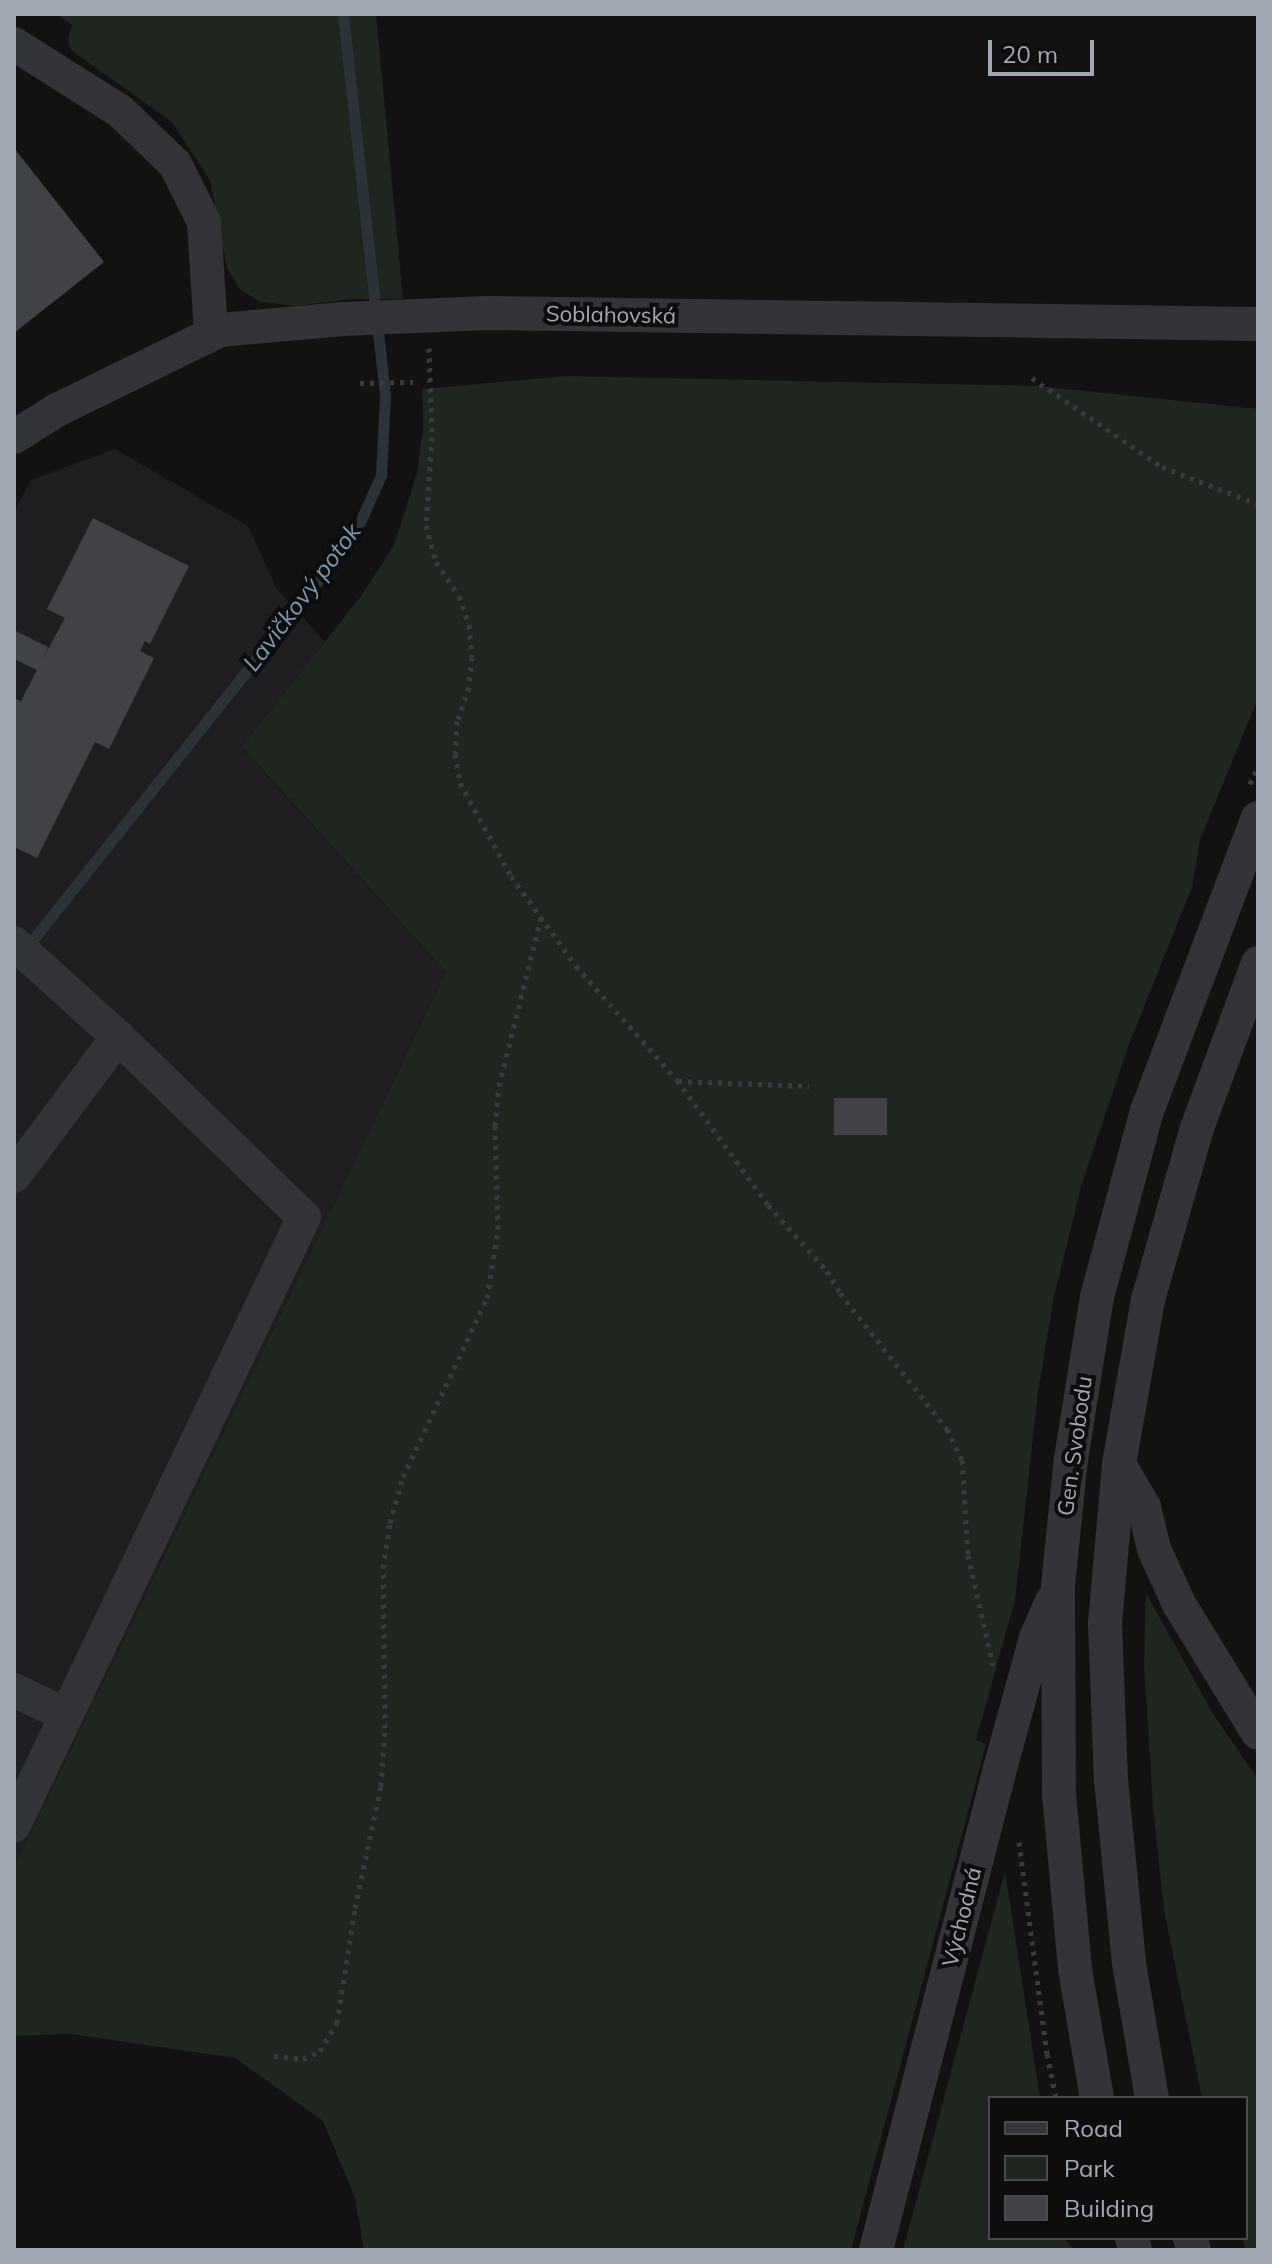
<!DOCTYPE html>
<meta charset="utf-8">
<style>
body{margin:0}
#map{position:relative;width:1272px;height:2264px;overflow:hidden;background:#121213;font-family:Mulish,sans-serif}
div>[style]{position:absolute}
.built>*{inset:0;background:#1e1e20}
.green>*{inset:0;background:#1e261f}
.stream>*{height:11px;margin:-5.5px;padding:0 5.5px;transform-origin:5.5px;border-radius:5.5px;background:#2b3339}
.building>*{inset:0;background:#414246;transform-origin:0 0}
.path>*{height:5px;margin-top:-2.5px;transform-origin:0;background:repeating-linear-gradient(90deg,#393b3f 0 4px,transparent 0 10px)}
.minor>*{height:34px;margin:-17px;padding:0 17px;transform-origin:17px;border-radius:17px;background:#333438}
span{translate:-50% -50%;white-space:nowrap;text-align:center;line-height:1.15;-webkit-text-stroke:8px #0d0d0e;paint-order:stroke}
.street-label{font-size:22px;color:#a3a9b4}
.water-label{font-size:24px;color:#7a97af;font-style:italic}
.frame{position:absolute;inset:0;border:16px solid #a3a9b4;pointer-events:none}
.legend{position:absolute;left:988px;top:2096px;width:260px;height:144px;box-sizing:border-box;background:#0d0d0e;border:2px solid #494b50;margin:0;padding:10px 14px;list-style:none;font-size:24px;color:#a3a9b4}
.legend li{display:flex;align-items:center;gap:16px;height:40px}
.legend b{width:40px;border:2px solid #494b50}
.scale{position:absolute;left:988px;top:40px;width:106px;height:36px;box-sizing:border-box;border:4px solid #a3a9b4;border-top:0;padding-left:10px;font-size:24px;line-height:28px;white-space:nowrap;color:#a3a9b4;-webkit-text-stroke:6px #0d0d0e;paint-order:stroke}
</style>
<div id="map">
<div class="built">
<div style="clip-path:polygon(115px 449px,248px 526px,277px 589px,325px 642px,242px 748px,446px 972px,14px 1867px,14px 512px,31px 480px)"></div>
</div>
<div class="green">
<div style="clip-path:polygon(56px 14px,376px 14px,403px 299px,354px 299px,295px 306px,260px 302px,240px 289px,227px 268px,210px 180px,172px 122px,71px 50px,68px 40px,72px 25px)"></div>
<div style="clip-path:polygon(566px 376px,1038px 386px,1258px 409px,1258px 698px,1200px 840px,1192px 887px,1128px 1047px,1082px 1183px,1054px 1297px,1038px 1392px,1015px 1600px,976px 1740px,986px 1744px,851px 2250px,364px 2250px,355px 2198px,323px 2121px,235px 2058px,71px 2034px,14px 2036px,14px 1867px,446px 972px,242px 747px,361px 596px,394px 545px,417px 473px,423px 428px,422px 389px)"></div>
<div style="clip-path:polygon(1146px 1593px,1215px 1717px,1258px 1779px,1258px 2249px,1254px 2250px,1246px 2250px,1242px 2238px,1246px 2238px,1246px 2098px,1202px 2098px,1164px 1910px,1153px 1806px,1144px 1664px)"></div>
<div style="clip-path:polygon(1005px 1871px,1040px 2098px,990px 2098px,990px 2238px,1064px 2238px,1074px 2250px,903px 2250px)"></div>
</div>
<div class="stream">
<div style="left:27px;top:947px;width:525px;rotate:-51.49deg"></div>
<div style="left:354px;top:536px;width:67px;rotate:-66.1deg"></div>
<div style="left:381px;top:475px;width:80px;rotate:-87.1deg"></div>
<div style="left:385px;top:395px;width:383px;rotate:-96.3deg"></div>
</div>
<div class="building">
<div style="clip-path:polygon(14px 148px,104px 262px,14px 333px)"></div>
<div style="clip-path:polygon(93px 518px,189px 566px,150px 644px,145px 641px,140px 651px,154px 658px,109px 749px,95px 742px,37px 858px,14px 847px,14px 698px,21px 701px,37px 670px,14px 659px,14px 630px,48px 647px,42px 660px,65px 618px,47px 609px)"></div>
<div style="left:887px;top:1098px;width:37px;height:53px;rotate:90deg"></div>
</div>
<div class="path">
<div style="left:429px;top:348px;width:89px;rotate:88.1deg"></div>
<div style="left:432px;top:437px;width:88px;rotate:93.9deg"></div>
<div style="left:426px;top:525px;width:38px;rotate:75deg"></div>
<div style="left:436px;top:562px;width:41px;rotate:55.9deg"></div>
<div style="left:459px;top:596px;width:31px;rotate:71deg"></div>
<div style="left:469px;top:625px;width:32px;rotate:85deg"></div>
<div style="left:472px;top:657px;width:30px;rotate:96deg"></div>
<div style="left:469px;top:687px;width:36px;rotate:109deg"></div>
<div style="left:457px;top:721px;width:33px;rotate:93deg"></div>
<div style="left:455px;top:754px;width:29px;rotate:80deg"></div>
<div style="left:460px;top:783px;width:106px;rotate:61.3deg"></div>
<div style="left:511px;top:876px;width:111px;rotate:54.2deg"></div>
<div style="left:576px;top:966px;width:152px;rotate:48.5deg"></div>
<div style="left:677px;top:1080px;width:155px;rotate:53.9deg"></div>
<div style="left:768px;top:1205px;width:89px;rotate:48.2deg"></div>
<div style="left:827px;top:1271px;width:26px;rotate:59deg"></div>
<div style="left:840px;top:1293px;width:173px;rotate:51.8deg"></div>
<div style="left:947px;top:1429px;width:34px;rotate:64deg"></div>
<div style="left:962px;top:1460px;width:95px;rotate:86.4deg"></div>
<div style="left:968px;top:1555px;width:113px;rotate:77.2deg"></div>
<div style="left:1032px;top:378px;width:158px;rotate:34.4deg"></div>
<div style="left:1162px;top:467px;width:103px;rotate:21.1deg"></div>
<div style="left:360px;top:383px;width:53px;rotate:-1.1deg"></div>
<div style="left:1250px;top:784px;width:19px;rotate:-65deg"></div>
<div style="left:678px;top:1081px;width:131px;rotate:2.2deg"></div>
<div style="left:1019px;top:1842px;width:214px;rotate:82.5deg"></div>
<div style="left:1047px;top:2054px;width:45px;rotate:78.4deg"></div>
<div style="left:274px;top:2056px;width:29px;rotate:6deg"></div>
<div style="left:303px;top:2059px;width:19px;rotate:-25deg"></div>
<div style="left:320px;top:2051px;width:33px;rotate:-59deg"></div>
<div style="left:337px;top:2023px;width:116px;rotate:-81.1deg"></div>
<div style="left:355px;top:1908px;width:125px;rotate:-78deg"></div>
<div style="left:381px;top:1786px;width:58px;rotate:-86.1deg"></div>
<div style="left:385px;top:1728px;width:160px;rotate:-90.7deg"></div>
<div style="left:383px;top:1568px;width:46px;rotate:-81.2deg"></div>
<div style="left:390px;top:1523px;width:48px;rotate:-74.2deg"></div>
<div style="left:403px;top:1477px;width:198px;rotate:-64.9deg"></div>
<div style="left:487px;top:1298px;width:70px;rotate:-80.9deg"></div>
<div style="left:498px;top:1229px;width:103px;rotate:-91.7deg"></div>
<div style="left:495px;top:1126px;width:40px;rotate:-84.3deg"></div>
<div style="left:499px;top:1086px;width:174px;rotate:-76deg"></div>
</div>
<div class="minor">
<div style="left:14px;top:44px;width:125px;rotate:32.3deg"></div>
<div style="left:120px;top:111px;width:76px;rotate:43.9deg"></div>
<div style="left:175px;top:164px;width:65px;rotate:63.4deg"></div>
<div style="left:204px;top:222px;width:112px;rotate:86.4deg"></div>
<div style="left:14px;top:437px;width:51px;rotate:-32.1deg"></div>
<div style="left:57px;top:410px;width:182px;rotate:-26.1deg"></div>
<div style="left:220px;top:330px;width:124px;rotate:-5.1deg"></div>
<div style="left:344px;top:319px;width:143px;rotate:-2.4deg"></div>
<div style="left:487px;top:313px;width:771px;rotate:0.82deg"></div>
<div style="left:14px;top:943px;width:140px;rotate:42.1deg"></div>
<div style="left:14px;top:1176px;width:174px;rotate:-53.2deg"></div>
<div style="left:118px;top:1037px;width:259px;rotate:44.1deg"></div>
<div style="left:304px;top:1217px;width:674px;rotate:115.5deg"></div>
<div style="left:1119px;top:1464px;width:50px;rotate:59.8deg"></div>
<div style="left:1144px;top:1507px;width:43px;rotate:76.6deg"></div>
<div style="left:1154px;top:1549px;width:60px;rotate:65.6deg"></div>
<div style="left:1179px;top:1604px;width:151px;rotate:58.5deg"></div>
<div style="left:14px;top:1690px;width:58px;rotate:25.7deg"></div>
<div style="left:1097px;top:2098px;width:131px;rotate:-99.7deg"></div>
<div style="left:1075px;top:1969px;width:176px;rotate:-95.2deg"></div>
<div style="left:1059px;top:1794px;width:208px;rotate:-90.3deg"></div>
<div style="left:1058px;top:1586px;width:128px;rotate:-84.2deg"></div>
<div style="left:1071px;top:1459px;width:164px;rotate:-80.9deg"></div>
<div style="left:1097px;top:1297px;width:193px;rotate:-75deg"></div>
<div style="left:1147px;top:1111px;width:313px;rotate:-69.3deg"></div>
<div style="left:1152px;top:2098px;width:137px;rotate:-99.7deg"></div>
<div style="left:1129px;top:1963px;width:184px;rotate:-95.6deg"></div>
<div style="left:1111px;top:1780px;width:156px;rotate:-92.2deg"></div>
<div style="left:1105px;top:1624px;width:161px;rotate:-85deg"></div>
<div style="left:1119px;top:1464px;width:167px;rotate:-80deg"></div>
<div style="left:1148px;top:1300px;width:179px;rotate:-74.1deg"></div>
<div style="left:1197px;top:1128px;width:176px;rotate:-69.7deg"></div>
<div style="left:1132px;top:2238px;width:12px;rotate:76deg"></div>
<div style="left:1190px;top:2238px;width:13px;rotate:72deg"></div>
<div style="left:876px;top:2250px;width:501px;rotate:-75.55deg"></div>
<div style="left:1001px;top:1765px;width:132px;rotate:-74.6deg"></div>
<div style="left:1036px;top:1638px;width:40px;rotate:-66.6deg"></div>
</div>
<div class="street-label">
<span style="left:611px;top:315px;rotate:1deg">Soblahovská</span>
<span style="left:1075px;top:1446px;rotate:-82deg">Gen. Svobodu</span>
<span style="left:962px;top:1917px;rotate:-76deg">Východná</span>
</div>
<div class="water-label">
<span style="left:302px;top:597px;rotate:-53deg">Lavičkový potok</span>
</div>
<div class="frame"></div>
<ul class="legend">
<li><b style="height:10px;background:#333438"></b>Road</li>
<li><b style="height:22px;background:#1e261f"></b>Park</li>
<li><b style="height:22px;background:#414246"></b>Building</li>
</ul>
<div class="scale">20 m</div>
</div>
